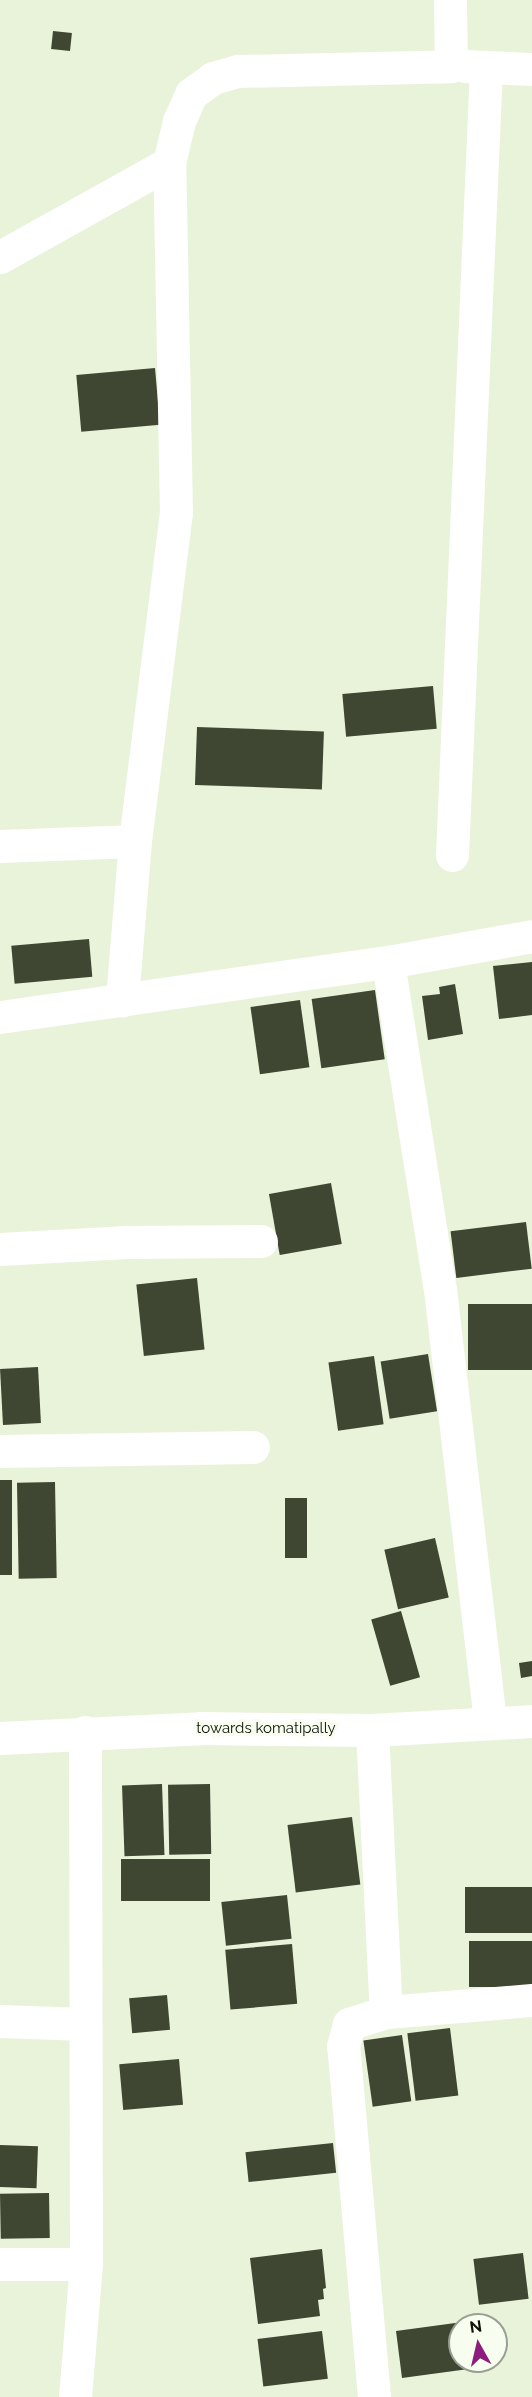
<!DOCTYPE html>
<style>
body{margin:0}
#map{position:relative;width:532px;height:2397px;overflow:hidden;background:#e9f3da;font-family:Raleway,sans-serif}
div>[style]{position:absolute}
.building>*{inset:0;background:#3f4632;transform-origin:0 0}
.minor>*{height:33px;margin:-16.5px;padding:0 16.5px;transform-origin:16.5px;border-radius:16.5px;background:#fff}
span{translate:-50% -50%;white-space:nowrap;text-align:center;line-height:1.15;-webkit-text-stroke:6px #f8feef;paint-order:stroke}
.street-label{font-size:15px;color:#0d1008}
.north{position:absolute;left:448px;top:2313px;width:60px;height:60px;box-sizing:border-box;background:#f8feef;border:2px solid #9a9f93;border-radius:50%;rotate:352deg;font-size:16px;font-weight:700;line-height:24px;text-align:center;color:#0d1008}
.north::after{content:'';display:block;margin:auto;width:21px;height:27px;background:#8d1c7e;clip-path:polygon(50% 0,100% 100%,50% 72%,0 100%)}
</style>
<div id="map">
<div class="building">
<div style="left:53px;top:31px;width:19px;height:18px;rotate:6deg"></div>
<div style="left:155px;top:368px;width:57px;height:79px;rotate:85deg"></div>
<div style="left:433px;top:686px;width:43px;height:91px;rotate:85deg"></div>
<div style="left:197px;top:727px;width:127px;height:58px;rotate:2deg"></div>
<div style="left:89px;top:939px;width:38px;height:78px;rotate:85deg"></div>
<div style="clip-path:polygon(532px 962px,532px 1015px,499px 1019px,493px 966px)"></div>
<div style="clip-path:polygon(455px 984px,463px 1034px,428px 1040px,422px 996px,440px 994px,439px 987px)"></div>
<div style="left:375px;top:990px;width:70px;height:64px;rotate:82deg"></div>
<div style="left:300px;top:1000px;width:68px;height:50px;rotate:82deg"></div>
<div style="left:331px;top:1183px;width:62px;height:63px;rotate:80deg"></div>
<div style="left:526px;top:1222px;width:47px;height:76px;rotate:83deg"></div>
<div style="left:197px;top:1278px;width:72px;height:61px;rotate:84deg"></div>
<div style="left:532px;top:1304px;width:66px;height:64px;rotate:90deg"></div>
<div style="left:428px;top:1354px;width:58px;height:48px;rotate:81deg"></div>
<div style="left:374px;top:1356px;width:69px;height:46px;rotate:82deg"></div>
<div style="left:38px;top:1367px;width:56px;height:38px;rotate:87deg"></div>
<div style="left:0;top:1480px;width:12px;height:95px"></div>
<div style="left:55px;top:1482px;width:96px;height:38px;rotate:89deg"></div>
<div style="left:285px;top:1498px;width:22px;height:60px"></div>
<div style="left:435px;top:1538px;width:61px;height:52px;rotate:77deg"></div>
<div style="left:401px;top:1611px;width:69px;height:31px;rotate:74deg"></div>
<div style="clip-path:polygon(532px 1661px,532px 1676px,521px 1678px,519px 1663px)"></div>
<div style="left:162px;top:1784px;width:71px;height:40px;rotate:88deg"></div>
<div style="left:210px;top:1784px;width:70px;height:42px;rotate:89deg"></div>
<div style="left:352px;top:1817px;width:68px;height:65px;rotate:83deg"></div>
<div style="left:210px;top:1859px;width:42px;height:89px;rotate:90deg"></div>
<div style="left:532px;top:1887px;width:46px;height:67px;rotate:90deg"></div>
<div style="left:287px;top:1895px;width:44px;height:66px;rotate:84deg"></div>
<div style="left:532px;top:1941px;width:46px;height:63px;rotate:90deg"></div>
<div style="left:292px;top:1944px;width:60px;height:67px;rotate:85deg"></div>
<div style="left:167px;top:1995px;width:35px;height:38px;rotate:85deg"></div>
<div style="left:450px;top:2028px;width:68px;height:43px;rotate:83deg"></div>
<div style="left:402px;top:2035px;width:67px;height:39px;rotate:82deg"></div>
<div style="left:179px;top:2059px;width:46px;height:60px;rotate:85deg"></div>
<div style="left:333px;top:2143px;width:30px;height:88px;rotate:84deg"></div>
<div style="left:0;top:2145px;width:38px;height:42px;rotate:2deg"></div>
<div style="left:49px;top:2193px;width:45px;height:49px;rotate:89deg"></div>
<div style="clip-path:polygon(322px 2249px,326px 2288px,323px 2289px,324px 2299px,318px 2300px,320px 2316px,258px 2324px,250px 2258px)"></div>
<div style="left:523px;top:2253px;width:46px;height:50px;rotate:83deg"></div>
<div style="clip-path:polygon(470px 2321px,470px 2325px,460px 2325px,460px 2361px,475px 2361px,476px 2368px,402px 2378px,396px 2331px)"></div>
<div style="left:322px;top:2331px;width:48px;height:65px;rotate:83deg"></div>
</div>
<div class="minor">
<div style="left:465px;top:66px;width:67px;rotate:2.6deg"></div>
<div style="left:0;top:257px;width:193px;rotate:-29.1deg"></div>
<div style="left:135px;top:841px;width:331px;rotate:-82.9deg"></div>
<div style="left:176px;top:513px;width:350px;rotate:-91.1deg"></div>
<div style="left:169px;top:163px;width:43px;rotate:-76.6deg"></div>
<div style="left:179px;top:121px;width:30px;rotate:-66deg"></div>
<div style="left:191px;top:94px;width:27px;rotate:-36deg"></div>
<div style="left:213px;top:78px;width:26px;rotate:-16deg"></div>
<div style="left:238px;top:71px;width:213px;rotate:-1.3deg"></div>
<div style="left:451px;top:66px;width:66px;rotate:-90.9deg"></div>
<div style="left:0;top:846px;width:135px;rotate:-2.1deg"></div>
<div style="left:135px;top:841px;width:160px;rotate:94.7deg"></div>
<div style="left:452px;top:855px;width:789px;rotate:-87.53deg"></div>
<div style="left:388px;top:962px;width:331px;rotate:81deg"></div>
<div style="left:440px;top:1289px;width:437px;rotate:83.4deg"></div>
<div style="left:0;top:1017px;width:392px;rotate:-8.1deg"></div>
<div style="left:388px;top:962px;width:146px;rotate:-10.2deg"></div>
<div style="left:0;top:1249px;width:127px;rotate:-3.2deg"></div>
<div style="left:127px;top:1242px;width:134px;rotate:-0.4deg"></div>
<div style="left:0;top:1451px;width:253px;rotate:-0.9deg"></div>
<div style="left:372px;top:1730px;width:282px;rotate:87.2deg"></div>
<div style="left:0;top:1738px;width:201px;rotate:-2.8deg"></div>
<div style="left:201px;top:1728px;width:171px;rotate:0.7deg"></div>
<div style="left:372px;top:1730px;width:160px;rotate:-3.2deg"></div>
<div style="left:0;top:2021px;width:85px;rotate:2deg"></div>
<div style="left:0;top:2264px;width:86px"></div>
<div style="left:75px;top:2397px;width:133px;rotate:-85.3deg"></div>
<div style="left:86px;top:2264px;width:532px;rotate:-90.11deg"></div>
<div style="left:374px;top:2397px;width:352px;rotate:-95deg"></div>
<div style="left:343px;top:2046px;width:23px;rotate:-75deg"></div>
<div style="left:349px;top:2024px;width:39px;rotate:-18deg"></div>
<div style="left:386px;top:2012px;width:146px;rotate:-4.7deg"></div>
</div>
<div class="street-label">
<span style="left:266px;top:1729px">towards komatipally</span>
</div>
<div class="north">N</div>
</div>
